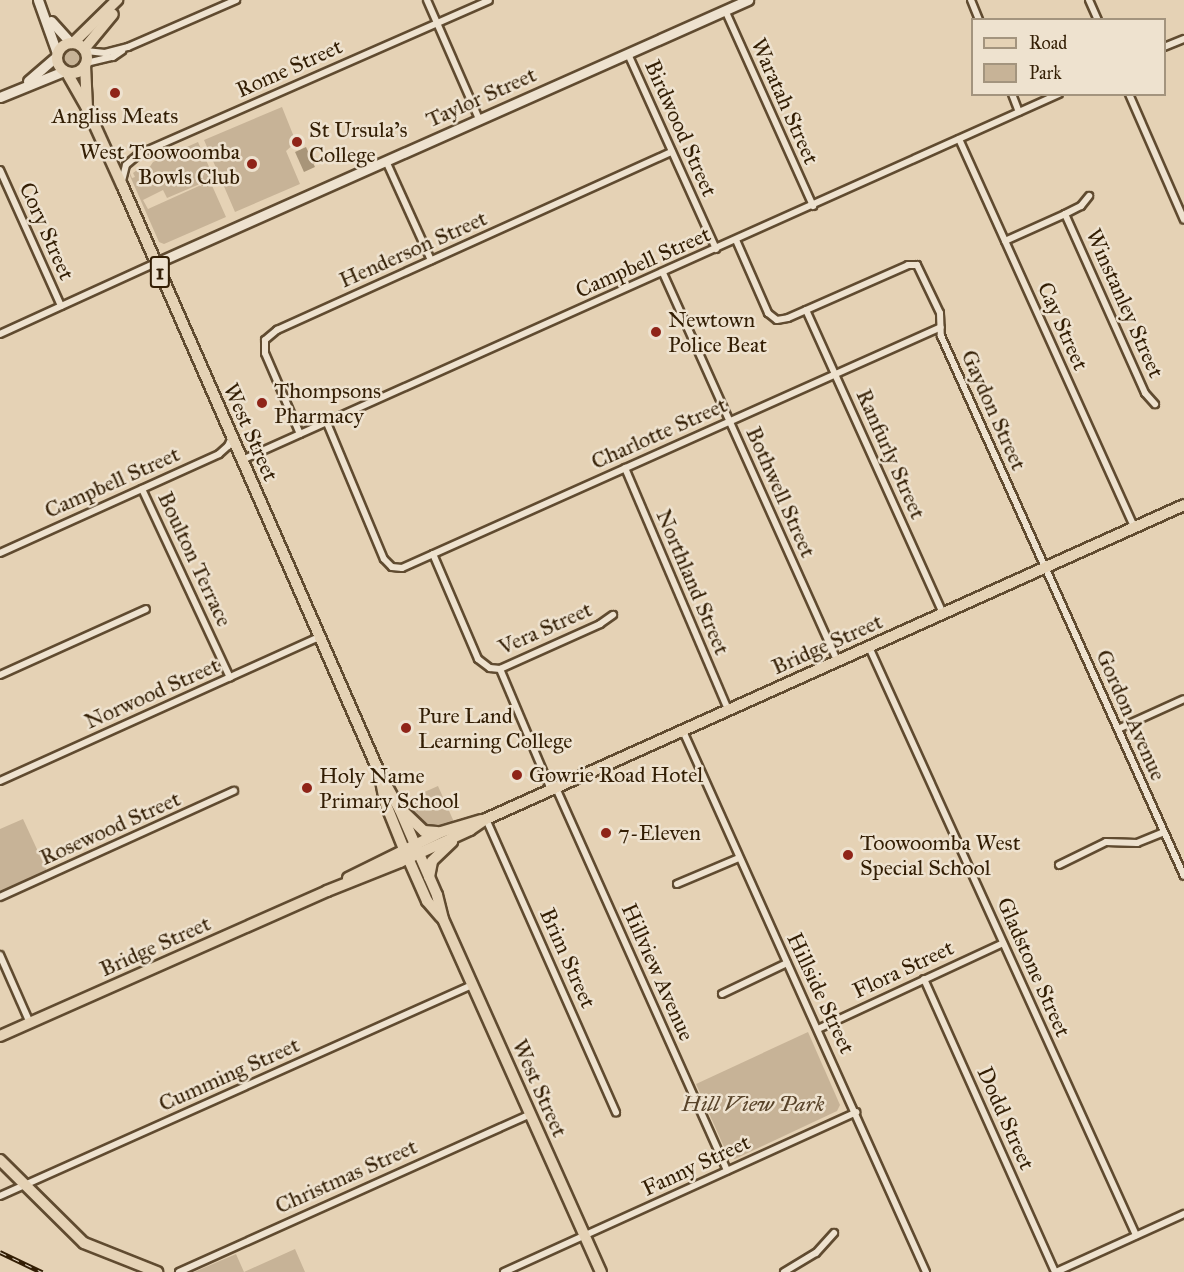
<!DOCTYPE html>
<style>
body{margin:0}
#map{position:relative;width:1184px;height:1272px;overflow:hidden;background:#e5d2b5;font-family:"IM FELL Great Primer",serif}
div>[style]{position:absolute}
.green>*{inset:0;background:#c7b397}
.round{border-radius:50%}
.water>*{inset:0;background:#a89579;transform-origin:0 0}
.roads{filter:drop-shadow(2px 0 #604b30) drop-shadow(-2px 0 #604b30) drop-shadow(0 2px #604b30) drop-shadow(0 -2px #604b30)}
.street>*{height:6px;margin:-3px;padding:0 3px;transform-origin:3px;border-radius:3px;background:#eee2cf}
.secondary>*{height:9px;margin:-4.5px;padding:0 4.5px;transform-origin:4.5px;border-radius:4.5px;background:#eee2cf}
.primary>*{height:10px;margin:-5px;padding:0 5px;transform-origin:5px;border-radius:5px;background:#e5d2b5}
.primary>.ring{margin:-5px;padding:0;box-sizing:content-box;background:none;border:10px solid #e5d2b5;border-radius:50%}
.rail>*{height:4.5px;margin-top:-2.25px;transform-origin:0;background:repeating-linear-gradient(90deg,#eee2cf 0 7px,#331e04 0 14px);box-sizing:border-box;border-block:2px solid #331e04}
.dots>*{width:16px;height:16px;translate:-50% -50%;box-sizing:border-box;border:3px solid #eee2cf;border-radius:50%}
span{translate:-50% -50%;white-space:nowrap;text-align:center;line-height:1.15;-webkit-text-stroke:5px #eee2cf;paint-order:stroke}
.shield-label span{padding:2px 4px;background:#eee2cf;border:2px solid;border-radius:4px;-webkit-text-stroke-width:0}
.shield-label{font-size:21px;color:#331e04;font-weight:700}
.street-label{font-size:22px;color:#331e04}
.poi-label{font-size:22px;color:#331e04}
.left{translate:0 -50%;text-align:left}
.right{translate:-100% -50%;text-align:right}
.park-label{font-size:22px;color:#584329;font-style:italic}
.legend{position:absolute;left:971px;top:18px;width:195px;height:78px;box-sizing:border-box;background:#eee2cf;border:2px solid #a3947e;margin:0;padding:8px 10px;list-style:none;font-size:18px;color:#331e04}
.legend li{display:flex;align-items:center;gap:12px;height:30px}
.legend b{width:30px;border:2px solid #a3947e}
</style>
<div id="map">
<div class="green">
<div class="round" style="left:63px;top:49px;width:18px;height:18px"></div>
<div style="clip-path:polygon(282px 107px,296px 142px,286px 151px,300px 184px,235px 212px,204px 140px)"></div>
<div style="clip-path:polygon(198px 142px,214px 178px,167px 198px,163px 190px,143px 200px,148px 209px,210px 181px,226px 217px,164px 244px,159px 242px,130px 176px,130px 173px,132px 178px,135px 177px,133px 173px,137px 170px,149px 168px,153px 162px)"></div>
<div style="clip-path:polygon(438px 786px,454px 822px,440px 828px,426px 829px,402px 802px)"></div>
<div style="clip-path:polygon(23px 819px,47px 871px,0 892px,0 829px)"></div>
<div style="clip-path:polygon(808px 1032px,840px 1105px,837px 1111px,735px 1159px,728px 1156px,696px 1084px)"></div>
<div style="clip-path:polygon(295px 1249px,305px 1272px,194px 1272px,236px 1254px,244px 1272px)"></div>
</div>
<div class="water">
<div style="left:306px;top:147px;width:22px;height:12px;rotate:66deg"></div>
</div>
<div class="roads">
<div class="street">
<div style="left:427px;top:0;width:130px;rotate:66.4deg"></div>
<div style="left:971px;top:0;width:22px;rotate:68deg"></div>
<div style="left:1089px;top:0;width:22px;rotate:66deg"></div>
<div style="left:725px;top:10px;width:215px;rotate:65.8deg"></div>
<div style="left:1164px;top:47px;width:22px;rotate:-22deg"></div>
<div style="left:86px;top:51px;width:19px;rotate:6deg"></div>
<div style="left:105px;top:53px;width:24px;rotate:-15deg"></div>
<div style="left:128px;top:47px;width:118px;rotate:-23.5deg"></div>
<div style="left:628px;top:54px;width:214px;rotate:65.7deg"></div>
<div style="left:86px;top:63px;width:28px;rotate:-13deg"></div>
<div style="left:113px;top:57px;width:11px;rotate:-34deg"></div>
<div style="left:1012px;top:94px;width:19px;rotate:69deg"></div>
<div style="left:1129px;top:94px;width:137px;rotate:66.4deg"></div>
<div style="left:959px;top:139px;width:426px;rotate:65.7deg"></div>
<div style="left:386px;top:161px;width:109px;rotate:65.6deg"></div>
<div style="left:0;top:170px;width:149px;rotate:65.8deg"></div>
<div style="left:122px;top:181px;width:16px;rotate:-76deg"></div>
<div style="left:126px;top:165px;width:17px;rotate:-40deg"></div>
<div style="left:139px;top:154px;width:382px;rotate:-23.7deg"></div>
<div style="left:1065px;top:214px;width:18px;rotate:-27deg"></div>
<div style="left:1081px;top:206px;width:13px;rotate:-51deg"></div>
<div style="left:736px;top:240px;width:80px;rotate:66.3deg"></div>
<div style="left:768px;top:313px;width:11px;rotate:38deg"></div>
<div style="left:777px;top:320px;width:11px;rotate:-10deg"></div>
<div style="left:788px;top:318px;width:131px;rotate:-23.8deg"></div>
<div style="left:908px;top:265px;width:9px"></div>
<div style="left:917px;top:265px;width:53px;rotate:64.4deg"></div>
<div style="left:940px;top:313px;width:23px;rotate:88deg"></div>
<div style="left:941px;top:336px;width:592px;rotate:65.77deg"></div>
<div style="left:1005px;top:241px;width:66px;rotate:-24.2deg"></div>
<div style="left:1065px;top:214px;width:196px;rotate:65.9deg"></div>
<div style="left:1145px;top:393px;width:15px;rotate:48deg"></div>
<div style="left:663px;top:273px;width:425px;rotate:65.8deg"></div>
<div style="left:806px;top:310px;width:333px;rotate:65.7deg"></div>
<div style="left:0;top:334px;width:171px;rotate:-24.5deg"></div>
<div style="left:327px;top:423px;width:147px;rotate:67.3deg"></div>
<div style="left:384px;top:559px;width:11px;rotate:45deg"></div>
<div style="left:392px;top:567px;width:10px;rotate:6deg"></div>
<div style="left:402px;top:568px;width:590px;rotate:-24.09deg"></div>
<div style="left:300px;top:434px;width:88px;rotate:-113.4deg"></div>
<div style="left:265px;top:353px;width:13px;rotate:-90deg"></div>
<div style="left:265px;top:340px;width:16px;rotate:-40deg"></div>
<div style="left:277px;top:330px;width:433px;rotate:-24.3deg"></div>
<div style="left:242px;top:460px;width:895px;rotate:-24.13deg"></div>
<div style="left:625px;top:468px;width:263px;rotate:66.9deg"></div>
<div style="left:142px;top:489px;width:208px;rotate:65deg"></div>
<div style="left:0;top:553px;width:240px;rotate:-24.3deg"></div>
<div style="left:219px;top:454px;width:12px;rotate:-42deg"></div>
<div style="left:228px;top:446px;width:10px;rotate:-66deg"></div>
<div style="left:433px;top:554px;width:114px;rotate:66.8deg"></div>
<div style="left:478px;top:659px;width:15px;rotate:37deg"></div>
<div style="left:490px;top:668px;width:10px;rotate:6deg"></div>
<div style="left:500px;top:669px;width:110px;rotate:-24.2deg"></div>
<div style="left:600px;top:624px;width:16px;rotate:-35deg"></div>
<div style="left:869px;top:647px;width:646px;rotate:65.58deg"></div>
<div style="left:500px;top:669px;width:131px;rotate:67.1deg"></div>
<div style="left:0;top:675px;width:160px;rotate:-24.3deg"></div>
<div style="left:1118px;top:729px;width:72px;rotate:-24.4deg"></div>
<div style="left:683px;top:731px;width:593px;rotate:65.81deg"></div>
<div style="left:0;top:781px;width:350px;rotate:-24.3deg"></div>
<div style="left:556px;top:788px;width:419px;rotate:65.9deg"></div>
<div style="left:486px;top:819px;width:321px;rotate:66.1deg"></div>
<div style="left:1059px;top:865px;width:52px;rotate:-26.1deg"></div>
<div style="left:1106px;top:842px;width:31px;rotate:2deg"></div>
<div style="left:1137px;top:843px;width:29px;rotate:-22deg"></div>
<div style="left:677px;top:884px;width:67px;rotate:-22.8deg"></div>
<div style="left:0;top:897px;width:257px;rotate:-24.4deg"></div>
<div style="left:0;top:955px;width:74px;rotate:66.2deg"></div>
<div style="left:924px;top:979px;width:321px;rotate:65.9deg"></div>
<div style="left:722px;top:994px;width:72px;rotate:-25.5deg"></div>
<div style="left:818px;top:1029px;width:204px;rotate:-24.9deg"></div>
<div style="left:0;top:1196px;width:517px;rotate:-24.09deg"></div>
<div style="left:179px;top:1272px;width:385px;rotate:-24.2deg"></div>
<div style="left:504px;top:1272px;width:387px;rotate:-24.4deg"></div>
<div style="left:784px;top:1272px;width:37px;rotate:-31deg"></div>
<div style="left:816px;top:1253px;width:27px;rotate:-48deg"></div>
<div style="left:1056px;top:1272px;width:141px;rotate:-24.4deg"></div>
</div>
<div class="secondary">
<div style="left:38px;top:0;width:56px;rotate:70.3deg"></div>
<div style="left:51px;top:21px;width:30px;rotate:48deg"></div>
<div style="left:28px;top:81px;width:38px;rotate:-41deg"></div>
<div style="left:0;top:97px;width:69px;rotate:-22.1deg"></div>
<div style="left:156px;top:263px;width:648px;rotate:-23.95deg"></div>
</div>
<div class="primary">
<div class="ring" style="left:57px;top:43px;width:20px;height:20px"></div>
<div style="left:73px;top:43px;width:62px;rotate:-44.3deg"></div>
<div style="left:84px;top:49px;width:45px;rotate:-50.4deg"></div>
<div style="left:85px;top:65px;width:42px;rotate:87.3deg"></div>
<div style="left:67px;top:73px;width:40px;rotate:60.3deg"></div>
<div style="left:87px;top:108px;width:85px;rotate:65.6deg"></div>
<div style="left:122px;top:185px;width:641px;rotate:66.36deg"></div>
<div style="left:379px;top:772px;width:43px;rotate:61.1deg"></div>
<div style="left:400px;top:810px;width:93px;rotate:66.5deg"></div>
<div style="left:437px;top:895px;width:25px;rotate:76deg"></div>
<div style="left:443px;top:919px;width:387px;rotate:65.9deg"></div>
<div style="left:381px;top:781px;width:21px;rotate:79deg"></div>
<div style="left:385px;top:802px;width:51px;rotate:68deg"></div>
<div style="left:404px;top:849px;width:57px;rotate:66.1deg"></div>
<div style="left:427px;top:901px;width:21px;rotate:49deg"></div>
<div style="left:404px;top:812px;width:28px;rotate:44deg"></div>
<div style="left:424px;top:831px;width:13px;rotate:4deg"></div>
<div style="left:429px;top:877px;width:16px;rotate:-79deg"></div>
<div style="left:432px;top:861px;width:28px;rotate:-44deg"></div>
<div style="left:348px;top:878px;width:104px;rotate:-26.3deg"></div>
<div style="left:441px;top:832px;width:42px;rotate:-16.7deg"></div>
<div style="left:0;top:1036px;width:358px;rotate:-23.9deg"></div>
<div style="left:327px;top:891px;width:79px;rotate:-21.7deg"></div>
<div style="left:400px;top:862px;width:77px;rotate:-24.6deg"></div>
<div style="left:470px;top:830px;width:19px;rotate:-35deg"></div>
<div style="left:486px;top:819px;width:765px;rotate:-24.22deg"></div>
<div style="left:0;top:1160px;width:118px;rotate:44.7deg"></div>
<div style="left:84px;top:1243px;width:79px;rotate:21.7deg"></div>
</div>
</div>
<div class="rail">
<div style="left:0;top:1252px;width:47px;rotate:25.5deg"></div>
</div>
<div class="dots">
<div style="left:115px;top:93px;background:#8f2418"></div>
<div style="left:297px;top:142px;background:#8f2418"></div>
<div style="left:252px;top:164px;background:#8f2418"></div>
<div style="left:656px;top:332px;background:#8f2418"></div>
<div style="left:262px;top:403px;background:#8f2418"></div>
<div style="left:406px;top:728px;background:#8f2418"></div>
<div style="left:517px;top:775px;background:#8f2418"></div>
<div style="left:307px;top:788px;background:#8f2418"></div>
<div style="left:606px;top:833px;background:#8f2418"></div>
<div style="left:848px;top:855px;background:#8f2418"></div>
</div>
<div class="shield-label">
<span style="left:160px;top:272px">1</span>
</div>
<div class="street-label">
<span style="left:289px;top:68px;rotate:-24deg">Rome Street</span>
<span style="left:481px;top:97px;rotate:-24deg">Taylor Street</span>
<span style="left:785px;top:101px;rotate:66deg">Waratah Street</span>
<span style="left:681px;top:128px;rotate:66deg">Birdwood Street</span>
<span style="left:47px;top:231px;rotate:66deg">Cory Street</span>
<span style="left:413px;top:249px;rotate:-24deg">Henderson Street</span>
<span style="left:643px;top:262px;rotate:-24deg">Campbell Street</span>
<span style="left:1125px;top:303px;rotate:66deg">Winstanley Street</span>
<span style="left:1063px;top:326px;rotate:66deg">Cay Street</span>
<span style="left:994px;top:410px;rotate:66deg">Gaydon Street</span>
<span style="left:251px;top:432px;rotate:66deg">West Street</span>
<span style="left:659px;top:433px;rotate:-24deg">Charlotte Street</span>
<span style="left:891px;top:454px;rotate:66deg">Ranfurly Street</span>
<span style="left:112px;top:482px;rotate:-24deg">Campbell Street</span>
<span style="left:781px;top:492px;rotate:66deg">Bothwell Street</span>
<span style="left:195px;top:559px;rotate:65deg">Boulton Terrace</span>
<span style="left:693px;top:582px;rotate:67deg">Northland Street</span>
<span style="left:545px;top:628px;rotate:-24deg">Vera Street</span>
<span style="left:827px;top:644px;rotate:-24deg">Bridge Street</span>
<span style="left:152px;top:693px;rotate:-24deg">Norwood Street</span>
<span style="left:1131px;top:715px;rotate:66deg">Gordon Avenue</span>
<span style="left:110px;top:828px;rotate:-24deg">Rosewood Street</span>
<span style="left:155px;top:946px;rotate:-24deg">Bridge Street</span>
<span style="left:568px;top:958px;rotate:66deg">Brim Street</span>
<span style="left:1034px;top:967px;rotate:66deg">Gladstone Street</span>
<span style="left:903px;top:969px;rotate:-25deg">Flora Street</span>
<span style="left:658px;top:972px;rotate:66deg">Hillview Avenue</span>
<span style="left:821px;top:993px;rotate:65deg">Hillside Street</span>
<span style="left:229px;top:1074px;rotate:-24deg">Cumming Street</span>
<span style="left:540px;top:1088px;rotate:66deg">West Street</span>
<span style="left:1006px;top:1118px;rotate:66deg">Dodd Street</span>
<span style="left:696px;top:1165px;rotate:-25deg">Fanny Street</span>
<span style="left:346px;top:1176px;rotate:-24deg">Christmas Street</span>
</div>
<div class="poi-label">
<span style="left:115px;top:116px">Angliss Meats</span>
<span class="left" style="left:309px;top:142px">St Ursula's<br>College</span>
<span class="right" style="left:240px;top:164px">West Toowoomba<br>Bowls Club</span>
<span class="left" style="left:668px;top:332px">Newtown<br>Police Beat</span>
<span class="left" style="left:274px;top:403px">Thompsons<br>Pharmacy</span>
<span class="left" style="left:418px;top:728px">Pure Land<br>Learning College</span>
<span class="left" style="left:319px;top:788px">Holy Name<br>Primary School</span>
<span class="left" style="left:529px;top:775px">Gowrie Road Hotel</span>
<span class="left" style="left:618px;top:833px">7-Eleven</span>
<span class="left" style="left:860px;top:855px">Toowoomba West<br>Special School</span>
</div>
<div class="park-label">
<span style="left:753px;top:1104px">Hill View Park</span>
</div>
<ul class="legend">
<li><b style="height:8px;background:#e5d2b5"></b>Road</li>
<li><b style="height:16px;background:#c7b397"></b>Park</li>
</ul>
</div>
